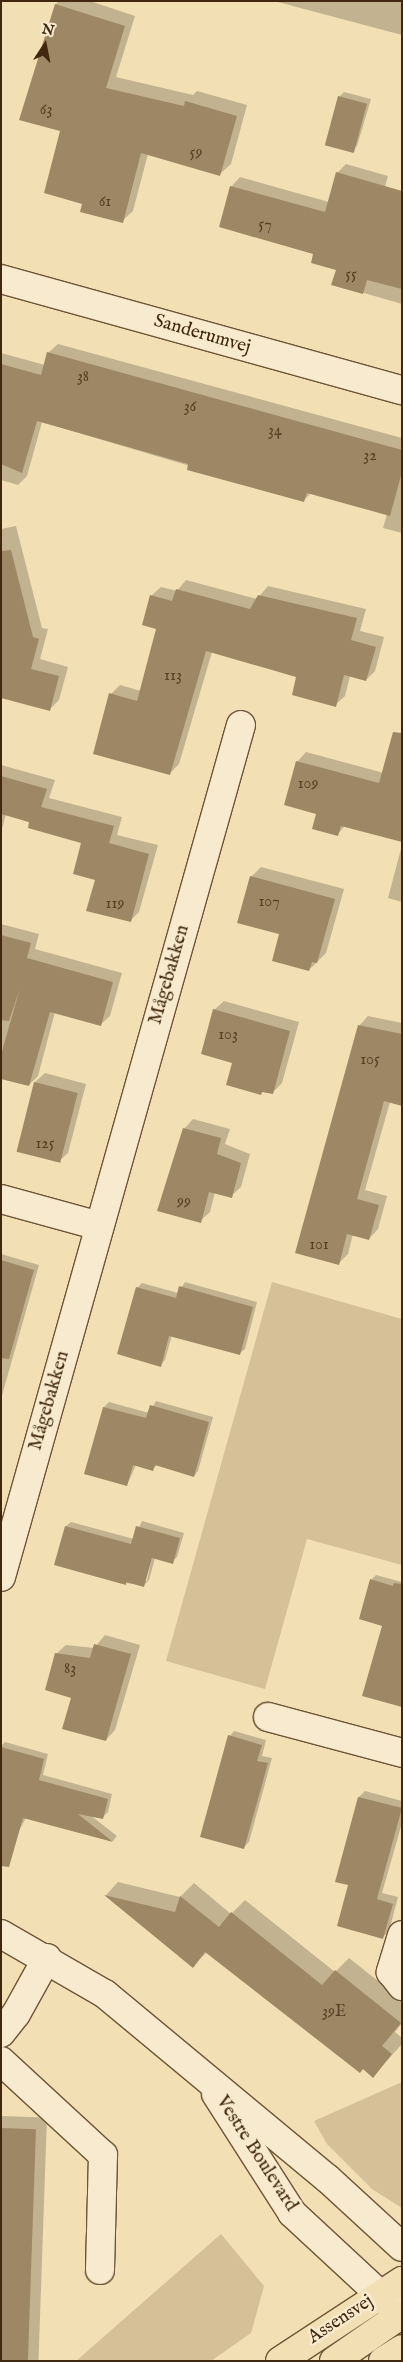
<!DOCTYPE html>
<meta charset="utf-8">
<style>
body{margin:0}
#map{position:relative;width:403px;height:2362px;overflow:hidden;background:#f3dfb4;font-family:"IM FELL English",serif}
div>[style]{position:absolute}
.green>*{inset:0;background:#d5c098}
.shadow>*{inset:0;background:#0003;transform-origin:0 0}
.building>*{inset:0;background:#9e8764;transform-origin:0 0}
.roads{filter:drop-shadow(1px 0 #6e5537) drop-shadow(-1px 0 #6e5537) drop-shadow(0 1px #6e5537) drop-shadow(0 -1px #6e5537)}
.minor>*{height:28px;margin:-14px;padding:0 14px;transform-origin:14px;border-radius:14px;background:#f7eace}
.major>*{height:28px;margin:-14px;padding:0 14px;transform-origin:14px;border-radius:14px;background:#f3dfb4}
span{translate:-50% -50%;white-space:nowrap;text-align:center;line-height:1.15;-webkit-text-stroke:5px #f7eace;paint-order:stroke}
.number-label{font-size:16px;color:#583f23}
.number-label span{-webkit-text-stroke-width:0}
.street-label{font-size:19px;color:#41270d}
.frame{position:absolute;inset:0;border:2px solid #41270d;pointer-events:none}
.north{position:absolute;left:20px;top:20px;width:50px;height:50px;-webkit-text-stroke:4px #f7eace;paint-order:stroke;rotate:11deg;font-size:14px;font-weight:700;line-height:20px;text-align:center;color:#41270d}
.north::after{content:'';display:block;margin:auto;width:18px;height:22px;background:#41270d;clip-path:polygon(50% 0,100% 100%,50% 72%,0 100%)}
</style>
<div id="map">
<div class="green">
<div style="clip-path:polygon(272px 1282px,402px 1319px,402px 1565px,307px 1539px,265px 1689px,166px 1661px)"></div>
<div style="clip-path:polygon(402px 2082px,402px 2208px,372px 2189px,327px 2144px,314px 2121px)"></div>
<div style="clip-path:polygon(221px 2234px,264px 2286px,251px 2333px,211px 2361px,76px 2361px)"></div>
</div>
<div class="shadow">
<div style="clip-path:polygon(59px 1px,90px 1px,135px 16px,116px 77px,193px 95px,197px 91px,247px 105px,231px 164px,220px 174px,148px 154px,133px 211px,122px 221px,84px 203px,62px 130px,56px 4px)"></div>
<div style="clip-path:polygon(274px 1px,402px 1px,402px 35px)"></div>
<div style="clip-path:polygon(344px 92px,371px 99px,357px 146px,352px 151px,339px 97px)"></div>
<div style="clip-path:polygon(346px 164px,388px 176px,374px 225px,402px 232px,402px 304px,333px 284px,337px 269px,231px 187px,240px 177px,329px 202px,337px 173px)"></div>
<div style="clip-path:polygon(58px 344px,402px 438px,402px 533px,383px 528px,387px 514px,311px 493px,304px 500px,42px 422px,27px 476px,18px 485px,1px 480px,1px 353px,45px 365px,48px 353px)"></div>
<div style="clip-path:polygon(16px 526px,42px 628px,48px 629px,40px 659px,68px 667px,59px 700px,50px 709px,1px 697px,1px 529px)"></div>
<div style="clip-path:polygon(186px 580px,257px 599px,268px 586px,366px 609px,360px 631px,384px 637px,375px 671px,366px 680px,350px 676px,345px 696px,335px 705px,298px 676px,212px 652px,179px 764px,170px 773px,111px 694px,120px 685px,141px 691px,158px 628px,151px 596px,161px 587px,177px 591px)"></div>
<div style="clip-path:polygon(306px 752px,384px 773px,402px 760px,337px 835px,317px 813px,297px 762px)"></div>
<div style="clip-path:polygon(1px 765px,55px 780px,49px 798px,122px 817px,117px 835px,158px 845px,139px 912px,130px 921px,97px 879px,83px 842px,6px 814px,1px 833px)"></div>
<div style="clip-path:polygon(402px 845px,402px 902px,388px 898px)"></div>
<div style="clip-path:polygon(261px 867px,344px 889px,326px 953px,309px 970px,281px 934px,251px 877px)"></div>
<div style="clip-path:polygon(1px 924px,39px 934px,35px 949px,122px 973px,110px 1016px,100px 1025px,55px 1012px,38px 1076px,29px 1085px,1px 1078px)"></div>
<div style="clip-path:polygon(224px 1001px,299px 1022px,282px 1083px,272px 1093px,264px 1091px,261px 1093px,233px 1062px,214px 1010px)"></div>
<div style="clip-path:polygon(368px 1016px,402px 1023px,402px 1105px,390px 1102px,365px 1190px,387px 1196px,378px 1229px,369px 1239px,353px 1234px,348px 1254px,338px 1264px,359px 1026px)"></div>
<div style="clip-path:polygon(45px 1073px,86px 1084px,68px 1153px,58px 1162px,17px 1151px,35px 1082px)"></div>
<div style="clip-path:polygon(193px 1119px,230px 1129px,225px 1144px,250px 1154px,241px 1187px,231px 1196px,215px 1192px,210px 1212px,200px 1221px,184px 1129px)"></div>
<div style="clip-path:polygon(1px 1254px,39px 1265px,1px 1399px)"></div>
<div style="clip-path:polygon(185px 1282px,257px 1302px,245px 1349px,240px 1353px,172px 1335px,165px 1360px,160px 1365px,137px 1288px,142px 1283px,178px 1293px)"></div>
<div style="clip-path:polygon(156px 1401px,213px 1417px,198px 1471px,194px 1476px,158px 1464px,152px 1470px,136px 1465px,127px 1485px,85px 1474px,104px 1407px,109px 1402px,149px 1413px)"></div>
<div style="clip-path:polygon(evenodd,142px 1521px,184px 1533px,177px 1557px,172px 1562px,155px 1558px,149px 1580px,144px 1585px,125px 1583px,66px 1526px,71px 1522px,134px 1539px,142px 1521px,153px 1552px,147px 1581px,145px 1581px,153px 1552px)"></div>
<div style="clip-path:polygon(376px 1575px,402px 1582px,402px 1706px,371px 1580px)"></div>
<div style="clip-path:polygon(105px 1635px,140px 1645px,115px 1730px,106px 1740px,73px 1697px,56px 1654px,66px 1645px,94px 1648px)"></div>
<div style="clip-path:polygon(234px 1731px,266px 1740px,262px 1756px,272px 1758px,249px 1842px,244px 1847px,230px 1736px)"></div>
<div style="clip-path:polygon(5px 1742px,48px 1754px,43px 1775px,112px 1794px,108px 1812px,103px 1817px,90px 1815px,117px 1836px,113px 1841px,26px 1818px,18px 1832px,1px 1827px,1px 1746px)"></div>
<div style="clip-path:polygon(365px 1791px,402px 1801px,402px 1823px,382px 1893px,398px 1897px,389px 1931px,383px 1937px,350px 1884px,336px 1881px,359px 1797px)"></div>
<div style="clip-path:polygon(118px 1882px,180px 1897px,194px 1883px,231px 1914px,245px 1900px,335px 1972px,349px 1958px,402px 2000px,402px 2023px,395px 2032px,402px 2038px,402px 2044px,373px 2076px,207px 1952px,193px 1966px,106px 1895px)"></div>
<div style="left:1px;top:2116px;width:46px;height:245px;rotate:2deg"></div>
</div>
<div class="building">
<div style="clip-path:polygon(55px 4px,125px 26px,106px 88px,184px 106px,185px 101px,237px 116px,220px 176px,141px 153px,123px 223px,80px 212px,82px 204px,44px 193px,60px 131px,19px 120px)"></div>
<div style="left:338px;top:96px;width:30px;height:51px;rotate:15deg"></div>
<div style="clip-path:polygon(336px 172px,402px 191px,402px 289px,367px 280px,363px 294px,331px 285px,336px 270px,311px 263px,313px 254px,219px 227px,230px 186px,325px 212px)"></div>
<div style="clip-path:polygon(47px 352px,402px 450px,402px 472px,390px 516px,307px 493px,304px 502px,187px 470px,188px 464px,37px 421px,22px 473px,1px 464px,1px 364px,41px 375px)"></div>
<div style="clip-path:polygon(11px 550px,33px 637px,39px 639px,31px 669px,59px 676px,50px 711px,1px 698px,1px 551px)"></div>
<div style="clip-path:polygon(176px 589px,250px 609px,258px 595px,357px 618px,351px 640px,376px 647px,366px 681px,344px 675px,336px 707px,292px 695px,296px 677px,206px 651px,170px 775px,93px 754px,109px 693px,137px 701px,156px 629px,142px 625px,150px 595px,172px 601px)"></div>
<div style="clip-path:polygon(393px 732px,402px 733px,402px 842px,341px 826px,338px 836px,312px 829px,316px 814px,284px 805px,296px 761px,379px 783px)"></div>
<div style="clip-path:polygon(1px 776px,47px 789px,41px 807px,114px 826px,109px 843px,149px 854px,131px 922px,86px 911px,95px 880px,73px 874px,81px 843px,28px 828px,29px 822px,1px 814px)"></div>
<div style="clip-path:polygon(250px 876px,335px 899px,317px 963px,312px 962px,309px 971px,272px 961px,279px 934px,237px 923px)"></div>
<div style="clip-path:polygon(1px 935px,31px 943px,27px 958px,113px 982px,101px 1026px,50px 1012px,29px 1086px,1px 1079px,1px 1055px,20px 988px,9px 1021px,1px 1020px)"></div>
<div style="clip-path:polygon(213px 1009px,290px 1031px,273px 1094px,262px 1092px,261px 1095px,226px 1085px,232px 1063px,201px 1054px)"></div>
<div style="clip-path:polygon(358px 1025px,402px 1034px,402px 1106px,384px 1101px,357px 1199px,379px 1205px,369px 1240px,347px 1234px,339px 1265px,295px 1253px)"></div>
<div style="left:34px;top:1082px;width:45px;height:72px;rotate:14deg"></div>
<div style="clip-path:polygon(183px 1128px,221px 1138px,217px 1154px,241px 1163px,232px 1198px,209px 1192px,201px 1223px,157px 1211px)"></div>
<div style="clip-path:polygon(1px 1260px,34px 1270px,9px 1359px,1px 1358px)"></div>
<div style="clip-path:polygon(179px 1286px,253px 1307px,240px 1355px,169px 1336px,161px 1367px,117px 1354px,136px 1287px,176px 1298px)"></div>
<div style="clip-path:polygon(150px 1405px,209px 1422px,194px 1477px,155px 1465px,153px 1471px,133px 1465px,127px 1486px,84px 1474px,103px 1407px,146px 1418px)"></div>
<div style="clip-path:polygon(65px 1526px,131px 1544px,136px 1526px,180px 1538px,173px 1564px,152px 1558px,144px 1587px,126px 1582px,126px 1585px,54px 1565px)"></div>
<div style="clip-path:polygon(370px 1579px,393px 1586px,394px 1583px,402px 1584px,402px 1707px,362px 1696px,382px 1626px,359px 1619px)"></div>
<div style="clip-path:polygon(94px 1644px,131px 1654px,106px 1741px,62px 1729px,71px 1698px,45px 1690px,55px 1653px,90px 1658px)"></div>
<div style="clip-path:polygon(228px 1735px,262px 1745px,257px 1761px,268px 1763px,244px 1849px,200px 1837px)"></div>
<div style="clip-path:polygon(1px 1747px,44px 1759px,39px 1780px,108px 1799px,103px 1819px,78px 1814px,113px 1842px,23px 1818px,9px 1867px,1px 1866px)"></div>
<div style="clip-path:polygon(358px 1797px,402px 1808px,377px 1899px,393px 1904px,383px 1939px,337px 1926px,348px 1885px,335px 1882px)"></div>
<div style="clip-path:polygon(104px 1895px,175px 1912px,180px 1896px,219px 1927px,231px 1912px,322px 1985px,335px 1970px,401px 2023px,382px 2046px,392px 2054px,373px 2078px,363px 2069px,360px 2073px,205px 1952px,193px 1968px)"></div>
<div style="left:1px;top:2128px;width:35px;height:233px;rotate:2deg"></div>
</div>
<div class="roads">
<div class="minor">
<div style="left:1px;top:279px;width:416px;rotate:15.5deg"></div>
<div style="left:1px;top:1199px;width:102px;rotate:15.4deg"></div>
<div style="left:1px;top:1577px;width:885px;rotate:-74.27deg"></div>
<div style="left:268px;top:1717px;width:139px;rotate:15deg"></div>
<div style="left:1px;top:1934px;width:120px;rotate:30deg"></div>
<div style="left:105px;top:1994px;width:290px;rotate:39.7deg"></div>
<div style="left:328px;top:2179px;width:100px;rotate:42.6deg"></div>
<div style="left:402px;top:1935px;width:39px;rotate:107deg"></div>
<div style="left:391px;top:1972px;width:18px;rotate:52deg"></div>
<div style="left:1px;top:2033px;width:24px;rotate:-52deg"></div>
<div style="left:16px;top:2014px;width:64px;rotate:-61deg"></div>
<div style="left:1px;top:2061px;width:139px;rotate:42.7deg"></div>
<div style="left:103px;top:2155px;width:115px;rotate:91.5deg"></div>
<div style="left:216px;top:2094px;width:141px;rotate:57.4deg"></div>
<div style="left:292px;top:2213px;width:150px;rotate:42.8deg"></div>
</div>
<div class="major">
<div style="left:280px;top:2361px;width:146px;rotate:-33.3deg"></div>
<div style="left:334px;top:2361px;width:83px;rotate:-34.7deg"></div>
<div style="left:383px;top:2361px;width:22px;rotate:-32deg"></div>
</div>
</div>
<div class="number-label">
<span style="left:46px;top:110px">63</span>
<span style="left:196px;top:153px">59</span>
<span style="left:105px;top:202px">61</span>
<span style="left:265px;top:225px">57</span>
<span style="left:351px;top:275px">55</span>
<span style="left:83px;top:377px">38</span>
<span style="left:190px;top:407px">36</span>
<span style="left:275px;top:431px">34</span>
<span style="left:370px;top:456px">32</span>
<span style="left:173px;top:676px">113</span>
<span style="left:308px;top:784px">109</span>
<span style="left:269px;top:902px">107</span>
<span style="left:115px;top:904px">119</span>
<span style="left:228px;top:1035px">103</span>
<span style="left:370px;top:1060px">105</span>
<span style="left:45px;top:1144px">125</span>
<span style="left:184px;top:1202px">99</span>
<span style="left:319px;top:1245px">101</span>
<span style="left:70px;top:1669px">83</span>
<span style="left:334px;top:2012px">39E</span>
</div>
<div class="street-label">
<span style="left:202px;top:335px;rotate:16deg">Sanderumvej</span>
<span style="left:170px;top:975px;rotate:-74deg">Mågebakken</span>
<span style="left:50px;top:1401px;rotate:-74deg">Mågebakken</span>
<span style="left:256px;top:2154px;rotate:57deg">Vestre Boulevard</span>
<span style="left:341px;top:2320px;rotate:-33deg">Assensvej</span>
</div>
<div class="frame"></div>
<div class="north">N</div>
</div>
